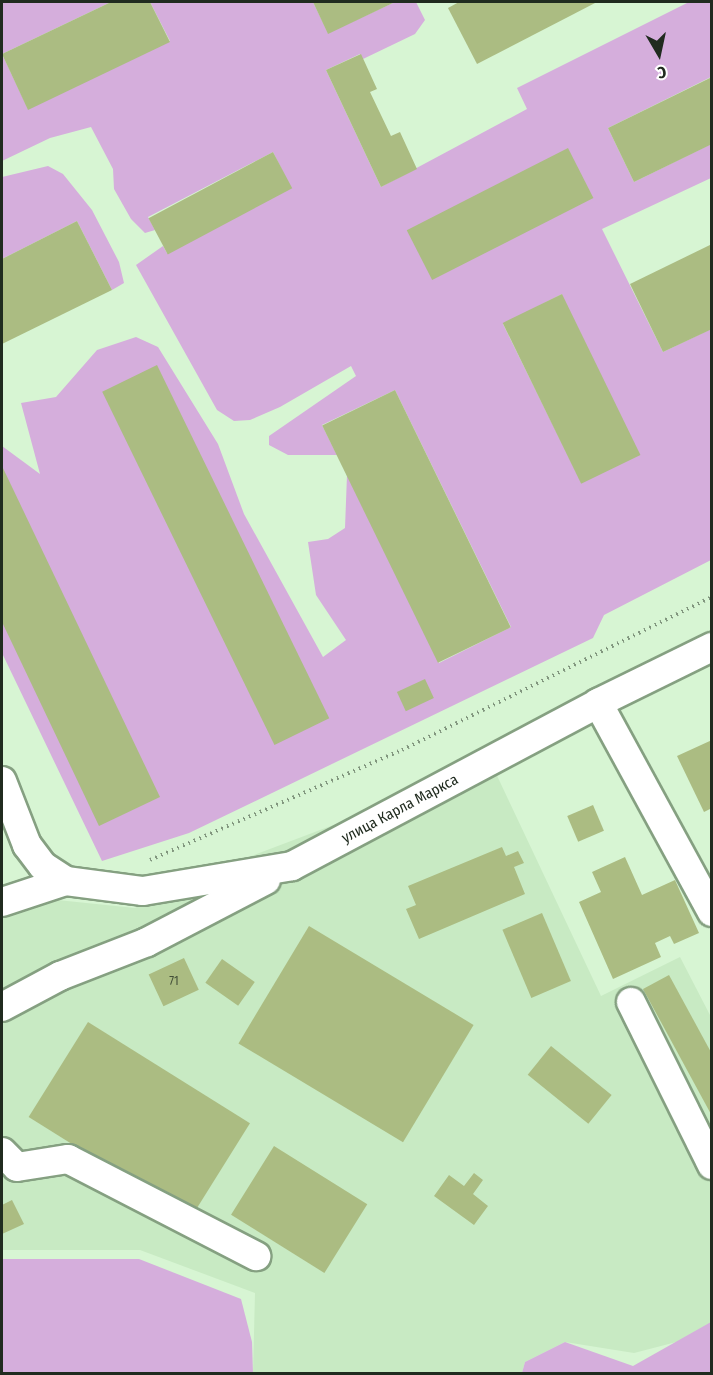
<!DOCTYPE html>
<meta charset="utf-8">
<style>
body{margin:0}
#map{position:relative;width:713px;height:1375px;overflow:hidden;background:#d7f5d3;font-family:"Fira Sans Condensed",sans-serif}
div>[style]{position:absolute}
.built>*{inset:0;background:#c8eac3}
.green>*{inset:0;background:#d5aedc}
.building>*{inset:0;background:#abbc82;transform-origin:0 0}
.path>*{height:4px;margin-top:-2px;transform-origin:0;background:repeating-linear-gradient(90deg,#81967e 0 1.5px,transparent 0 6px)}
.roads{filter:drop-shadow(2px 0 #85a081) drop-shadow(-2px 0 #85a081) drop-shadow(0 2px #85a081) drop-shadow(0 -2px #85a081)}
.minor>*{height:28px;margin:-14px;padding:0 14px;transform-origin:14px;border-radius:14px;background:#fff}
span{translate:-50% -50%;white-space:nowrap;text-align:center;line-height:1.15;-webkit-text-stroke:4.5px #fff;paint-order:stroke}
.number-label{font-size:12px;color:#434f38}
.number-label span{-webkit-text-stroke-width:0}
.street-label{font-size:15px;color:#202b1f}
.frame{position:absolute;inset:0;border:3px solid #202b1f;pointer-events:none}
.north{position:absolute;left:629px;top:24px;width:60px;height:60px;-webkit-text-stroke:4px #fff;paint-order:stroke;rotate:171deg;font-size:16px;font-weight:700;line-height:24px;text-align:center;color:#202b1f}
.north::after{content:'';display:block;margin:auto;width:21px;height:27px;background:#202b1f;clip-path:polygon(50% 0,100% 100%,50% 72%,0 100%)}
</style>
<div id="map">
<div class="built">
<div style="clip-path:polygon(492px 765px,601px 996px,680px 957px,711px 1017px,711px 1333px,634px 1353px,565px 1342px,525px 1362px,522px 1373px,253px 1373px,255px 1293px,140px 1250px,2px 1250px,2px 889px,27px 878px,38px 898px,135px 908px,222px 867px)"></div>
</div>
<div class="green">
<div style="clip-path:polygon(2px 2px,111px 2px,2px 54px)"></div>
<div style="clip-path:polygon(evenodd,150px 2px,313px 2px,328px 33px,395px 2px,416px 2px,425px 20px,415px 34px,363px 59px,360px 54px,326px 70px,381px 187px,527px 109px,517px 88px,689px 2px,711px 2px,711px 77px,608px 128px,634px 182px,711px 144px,711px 178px,602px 229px,663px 352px,711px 329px,711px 560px,604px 615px,593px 638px,189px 833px,102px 861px,2px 653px,2px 446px,40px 474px,21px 403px,56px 397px,97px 350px,136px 337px,158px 347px,218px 444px,244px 514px,323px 657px,346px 640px,316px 595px,308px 542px,328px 539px,345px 528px,347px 475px,439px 663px,511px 627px,395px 390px,322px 425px,337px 455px,288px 455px,269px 445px,269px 436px,356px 376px,351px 366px,280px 407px,250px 420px,234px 421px,217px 410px,136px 265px,163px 246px,167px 253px,291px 188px,273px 152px,148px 217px,155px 230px,145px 233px,131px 219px,114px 189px,113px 169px,91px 127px,50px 138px,2px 161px,2px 54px,28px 109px,170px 41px,150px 2px,562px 294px,582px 484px,503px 324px,562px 294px)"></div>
<div style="clip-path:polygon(48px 166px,63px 174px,92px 210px,119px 262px,124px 283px,112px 290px,77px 221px,2px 259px,2px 177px)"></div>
<div style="clip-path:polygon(2px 1259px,139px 1259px,241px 1299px,252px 1342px,253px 1373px,2px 1373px)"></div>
<div style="clip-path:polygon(711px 1322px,711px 1373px,522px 1373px,525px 1362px,565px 1342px,633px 1366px)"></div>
</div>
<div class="building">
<div style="clip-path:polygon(111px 2px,150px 2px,170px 42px,28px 110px,2px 54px)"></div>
<div style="clip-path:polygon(313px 2px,395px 2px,328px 34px)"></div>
<div style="clip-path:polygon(459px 2px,597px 2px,477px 64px,448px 8px)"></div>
<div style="clip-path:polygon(361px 54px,377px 89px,370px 92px,391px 136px,400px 132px,417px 169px,381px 187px,326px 70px)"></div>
<div style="clip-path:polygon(712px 77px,712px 144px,634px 182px,608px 128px)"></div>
<div style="left:568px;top:148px;width:56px;height:181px;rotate:63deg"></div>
<div style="left:273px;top:152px;width:41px;height:141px;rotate:62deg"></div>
<div style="clip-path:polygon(77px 221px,112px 290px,2px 344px,2px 259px)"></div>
<div style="clip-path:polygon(712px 244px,712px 329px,663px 352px,630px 284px)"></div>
<div style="left:562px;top:294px;width:179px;height:66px;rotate:64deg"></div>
<div style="left:157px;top:365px;width:393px;height:61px;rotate:64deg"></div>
<div style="left:395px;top:390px;width:264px;height:81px;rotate:64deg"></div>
<div style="clip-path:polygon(2px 466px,160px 797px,99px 826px,2px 622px)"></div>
<div style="left:425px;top:679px;width:21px;height:31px;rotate:65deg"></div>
<div style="clip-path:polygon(712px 740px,712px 808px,704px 812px,677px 756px)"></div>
<div style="left:593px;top:805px;width:28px;height:28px;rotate:67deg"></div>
<div style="clip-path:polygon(502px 847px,506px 856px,518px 851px,524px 863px,514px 867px,525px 894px,419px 939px,406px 909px,416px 905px,408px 886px)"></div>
<div style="clip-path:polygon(625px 857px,642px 895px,675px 880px,699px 933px,674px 944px,670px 936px,655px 943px,661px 957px,613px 979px,579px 902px,601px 892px,592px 872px)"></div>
<div style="left:542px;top:913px;width:74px;height:43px;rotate:67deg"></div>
<div style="left:309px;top:926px;width:192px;height:137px;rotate:31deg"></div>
<div style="left:184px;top:958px;width:35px;height:39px;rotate:65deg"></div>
<div style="left:222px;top:959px;width:40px;height:29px;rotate:35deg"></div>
<div style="clip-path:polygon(669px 975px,712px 1054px,712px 1116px,643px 989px)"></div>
<div style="left:88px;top:1022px;width:191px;height:112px;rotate:32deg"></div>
<div style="left:551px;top:1046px;width:78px;height:37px;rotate:39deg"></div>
<div style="left:274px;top:1146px;width:110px;height:81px;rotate:32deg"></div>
<div style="clip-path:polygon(474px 1173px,483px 1180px,473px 1194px,488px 1206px,474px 1225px,434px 1196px,449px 1175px,464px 1186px)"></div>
<div style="clip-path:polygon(12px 1200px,24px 1224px,2px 1234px,2px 1205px)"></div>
</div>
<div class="path">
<div style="left:150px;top:860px;width:275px;rotate:-23.6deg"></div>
<div style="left:402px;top:750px;width:346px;rotate:-26.3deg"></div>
</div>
<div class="roads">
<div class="minor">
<div style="left:598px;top:703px;width:238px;rotate:61.4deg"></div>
<div style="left:2px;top:781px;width:69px;rotate:68.7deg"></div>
<div style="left:27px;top:845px;width:26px;rotate:53deg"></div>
<div style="left:43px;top:866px;width:27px;rotate:33deg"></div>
<div style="left:66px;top:881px;width:78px;rotate:7.4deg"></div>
<div style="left:143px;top:891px;width:151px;rotate:-9.5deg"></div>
<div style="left:292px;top:866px;width:347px;rotate:-28deg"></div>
<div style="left:598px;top:703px;width:127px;rotate:-26.2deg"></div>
<div style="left:2px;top:902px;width:67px;rotate:-18.2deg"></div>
<div style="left:631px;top:1002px;width:182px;rotate:63.6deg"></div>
<div style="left:2px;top:1007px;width:66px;rotate:-28.1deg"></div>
<div style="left:60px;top:976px;width:93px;rotate:-21.3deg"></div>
<div style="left:147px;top:942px;width:134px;rotate:-27.5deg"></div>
<div style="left:2px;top:1152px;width:21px;rotate:45deg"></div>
<div style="left:17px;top:1167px;width:52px;rotate:-8.9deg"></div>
<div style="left:68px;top:1159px;width:212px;rotate:27.3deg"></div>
</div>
</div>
<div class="number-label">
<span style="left:174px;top:982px">71</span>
</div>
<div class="street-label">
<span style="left:400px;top:809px;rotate:-28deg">улица Карла Маркса</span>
</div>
<div class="frame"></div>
<div class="north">С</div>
</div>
